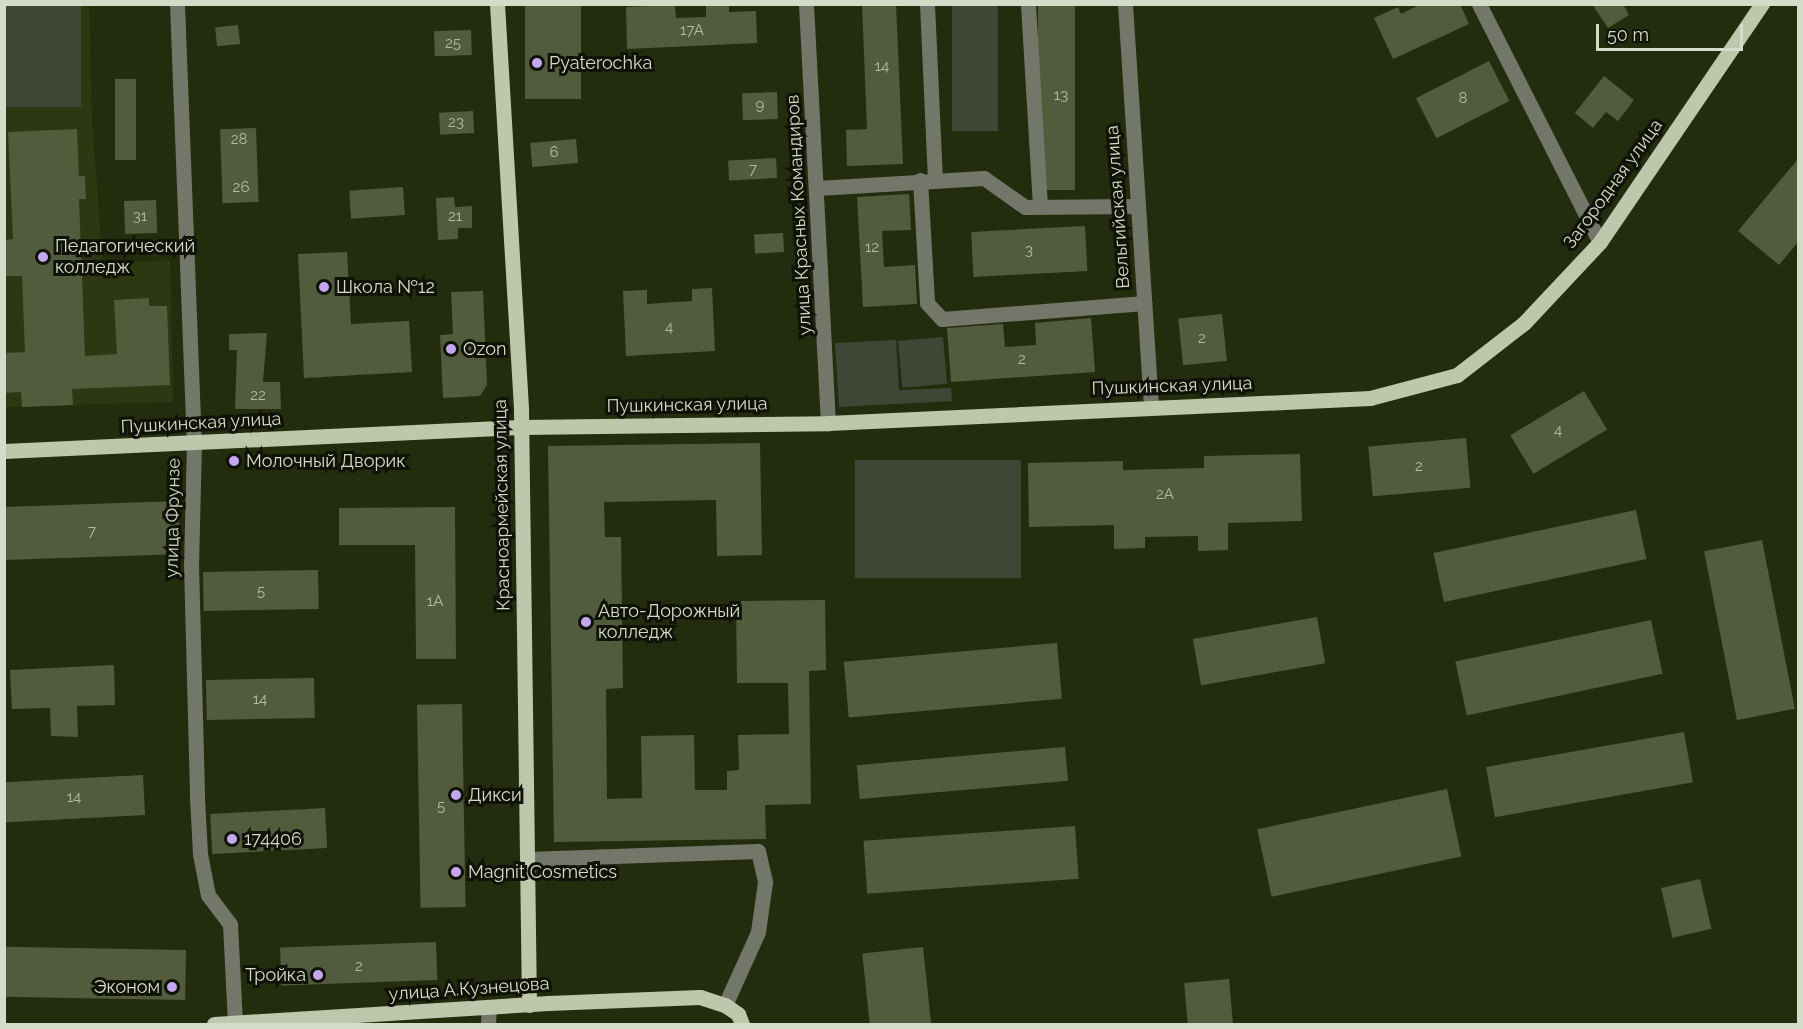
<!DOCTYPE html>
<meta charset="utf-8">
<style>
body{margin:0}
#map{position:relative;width:1803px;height:1029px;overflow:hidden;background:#242c0e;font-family:Raleway,sans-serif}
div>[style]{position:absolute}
.built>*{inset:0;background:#2d3711}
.green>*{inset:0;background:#404636;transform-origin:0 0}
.building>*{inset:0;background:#525c3d;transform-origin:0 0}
.minor>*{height:15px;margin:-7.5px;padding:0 7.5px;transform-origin:7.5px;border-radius:7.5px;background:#73776a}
.major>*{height:15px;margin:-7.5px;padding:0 7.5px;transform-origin:7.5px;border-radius:7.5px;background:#bec6ac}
.dots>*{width:16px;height:16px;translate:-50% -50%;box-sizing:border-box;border:3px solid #0f1307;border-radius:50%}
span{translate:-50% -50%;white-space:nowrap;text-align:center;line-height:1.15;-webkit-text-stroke:6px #0f1307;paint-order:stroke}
.number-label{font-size:15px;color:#b4bba6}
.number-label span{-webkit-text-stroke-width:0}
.poi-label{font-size:18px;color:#d5dbc9}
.left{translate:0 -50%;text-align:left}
.right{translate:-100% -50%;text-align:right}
.street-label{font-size:18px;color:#d5dbc9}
.frame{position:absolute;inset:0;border:6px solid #d5dbc9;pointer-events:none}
.scale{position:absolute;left:1596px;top:24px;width:147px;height:27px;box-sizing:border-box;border:3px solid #d5dbc9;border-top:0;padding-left:8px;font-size:18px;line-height:21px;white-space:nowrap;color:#d5dbc9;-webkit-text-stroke:4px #0f1307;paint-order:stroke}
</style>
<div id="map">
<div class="built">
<div style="clip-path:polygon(4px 5px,89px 5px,92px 121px,103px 264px,170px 260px,173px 402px,5px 407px)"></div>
</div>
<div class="green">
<div style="left:4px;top:5px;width:77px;height:102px"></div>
<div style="left:952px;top:5px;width:46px;height:126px"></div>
<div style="left:943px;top:337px;width:47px;height:45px;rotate:85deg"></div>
<div style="clip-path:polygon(896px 340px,899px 390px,951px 388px,952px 401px,839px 407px,835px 343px)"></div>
<div style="left:855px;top:460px;width:166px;height:118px"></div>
</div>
<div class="building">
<div style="left:525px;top:4px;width:56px;height:95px"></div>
<div style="clip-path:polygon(706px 4px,729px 4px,729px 12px,756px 11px,757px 43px,627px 49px,626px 7px,675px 5px,676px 18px,706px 17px)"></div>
<div style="clip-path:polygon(862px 4px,896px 4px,903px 164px,847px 166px,846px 130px,867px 129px)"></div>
<div style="left:1038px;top:4px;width:37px;height:186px"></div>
<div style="clip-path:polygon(1421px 4px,1460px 4px,1469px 24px,1393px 59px,1374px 18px,1398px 7px,1401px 14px)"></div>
<div style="clip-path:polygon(1592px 4px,1623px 4px,1629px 15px,1608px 28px)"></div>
<div style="left:238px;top:25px;width:19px;height:23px;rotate:84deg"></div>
<div style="left:471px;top:30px;width:25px;height:37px;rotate:88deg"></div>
<div style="left:1489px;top:61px;width:45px;height:82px;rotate:63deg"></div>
<div style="clip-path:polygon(1604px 76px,1634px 100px,1618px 121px,1606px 112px,1593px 128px,1575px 113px)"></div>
<div style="left:115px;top:79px;width:21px;height:81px"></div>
<div style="left:777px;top:92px;width:27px;height:35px;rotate:88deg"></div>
<div style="left:473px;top:111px;width:22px;height:34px;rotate:87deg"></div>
<div style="left:256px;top:128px;width:74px;height:36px;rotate:88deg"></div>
<div style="clip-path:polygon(77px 129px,79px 176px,85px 176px,86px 199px,79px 199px,85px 356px,117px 354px,114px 300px,149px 298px,149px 306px,167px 306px,170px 385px,72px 389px,73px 405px,22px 407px,21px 392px,4px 393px,4px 353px,25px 352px,22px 276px,4px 276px,4px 240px,13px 239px,8px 132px)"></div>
<div style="left:576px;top:139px;width:24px;height:46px;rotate:85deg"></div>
<div style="left:776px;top:158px;width:20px;height:48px;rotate:87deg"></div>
<div style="clip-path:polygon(1798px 159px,1798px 242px,1779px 265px,1738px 231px)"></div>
<div style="left:403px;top:187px;width:28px;height:54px;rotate:86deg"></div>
<div style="clip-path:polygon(909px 194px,911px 230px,882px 231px,884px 267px,915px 265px,917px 304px,863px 307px,857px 197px)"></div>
<div style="clip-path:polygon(454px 197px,455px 207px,472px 206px,472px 228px,458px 228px,458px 239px,438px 240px,436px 198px)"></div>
<div style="left:156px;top:200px;width:33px;height:32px;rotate:88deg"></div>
<div style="left:1085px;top:226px;width:45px;height:114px;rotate:87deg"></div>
<div style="left:783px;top:233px;width:19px;height:29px;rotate:87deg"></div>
<div style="clip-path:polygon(347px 252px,351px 324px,409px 321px,412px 372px,304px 378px,298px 254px)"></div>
<div style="clip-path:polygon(712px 288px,715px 351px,626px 356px,623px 291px,647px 290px,647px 304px,692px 301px,692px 289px)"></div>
<div style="clip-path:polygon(483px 291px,487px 385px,480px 396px,443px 398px,440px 335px,453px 334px,451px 292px)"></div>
<div style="left:1222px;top:314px;width:47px;height:44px;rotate:84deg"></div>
<div style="clip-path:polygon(1091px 318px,1095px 372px,951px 382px,947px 328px,1003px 324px,1005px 347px,1021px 346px,1036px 345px,1035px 323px)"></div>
<div style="clip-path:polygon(267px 333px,263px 382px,280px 382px,281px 409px,235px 409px,237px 350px,229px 350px,229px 334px)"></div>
<div style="left:1584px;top:391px;width:45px;height:86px;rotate:59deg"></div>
<div style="left:1466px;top:438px;width:50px;height:98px;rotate:85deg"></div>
<div style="clip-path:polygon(760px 443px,762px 555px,717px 556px,716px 500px,604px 502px,605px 537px,621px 537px,623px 688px,606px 689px,607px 799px,642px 798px,641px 736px,694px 735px,695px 790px,727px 790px,727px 771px,739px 770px,738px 735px,789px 734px,788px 683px,737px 683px,736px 601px,825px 600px,826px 670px,809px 671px,811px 804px,765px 805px,766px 839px,554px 842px,548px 446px)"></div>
<div style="clip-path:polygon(1300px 454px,1302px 521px,1228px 523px,1228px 550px,1198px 551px,1198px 536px,1145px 537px,1145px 548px,1114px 549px,1114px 525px,1029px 527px,1028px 463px,1123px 461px,1123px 470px,1204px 468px,1204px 456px)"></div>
<div style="left:178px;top:501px;width:53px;height:174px;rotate:88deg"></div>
<div style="clip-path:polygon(455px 507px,456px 659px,416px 659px,415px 545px,339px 545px,339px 508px)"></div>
<div style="left:1636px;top:510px;width:50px;height:207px;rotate:78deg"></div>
<div style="left:1762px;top:540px;width:172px;height:59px;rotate:79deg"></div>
<div style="left:318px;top:570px;width:39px;height:115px;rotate:89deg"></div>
<div style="left:1317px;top:617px;width:47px;height:126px;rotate:80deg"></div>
<div style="left:1651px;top:620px;width:55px;height:200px;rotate:78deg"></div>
<div style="left:1057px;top:643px;width:56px;height:214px;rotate:85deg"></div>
<div style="clip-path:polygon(114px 665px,115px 705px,77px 706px,78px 737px,51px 736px,50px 708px,12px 709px,10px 670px)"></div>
<div style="left:314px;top:678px;width:40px;height:108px;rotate:89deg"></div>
<div style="left:462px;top:704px;width:203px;height:45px;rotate:89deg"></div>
<div style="left:1684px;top:732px;width:51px;height:201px;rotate:80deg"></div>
<div style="left:1065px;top:747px;width:34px;height:209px;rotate:85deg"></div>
<div style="left:143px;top:775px;width:40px;height:139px;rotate:87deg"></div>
<div style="left:1447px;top:789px;width:69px;height:194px;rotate:78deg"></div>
<div style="left:325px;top:808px;width:40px;height:115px;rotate:87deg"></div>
<div style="left:1075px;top:826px;width:53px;height:212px;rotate:86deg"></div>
<div style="left:1700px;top:879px;width:51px;height:40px;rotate:77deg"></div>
<div style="left:436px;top:942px;width:38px;height:156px;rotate:88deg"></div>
<div style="left:923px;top:947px;width:77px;height:61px;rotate:84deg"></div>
<div style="left:186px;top:950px;width:50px;height:182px;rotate:91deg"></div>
<div style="left:1229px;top:979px;width:45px;height:45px;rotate:85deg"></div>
</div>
<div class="minor">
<div style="left:177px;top:4px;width:439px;rotate:87.8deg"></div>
<div style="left:194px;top:443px;width:121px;rotate:91.4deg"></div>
<div style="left:191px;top:564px;width:234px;rotate:88.5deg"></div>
<div style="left:197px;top:798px;width:56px;rotate:86.9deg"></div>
<div style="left:200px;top:854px;width:42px;rotate:79deg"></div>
<div style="left:208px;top:895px;width:36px;rotate:53deg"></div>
<div style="left:230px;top:924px;width:99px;rotate:87.1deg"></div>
<div style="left:806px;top:4px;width:420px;rotate:87deg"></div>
<div style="left:927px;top:4px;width:176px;rotate:87.4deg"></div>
<div style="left:1028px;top:4px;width:203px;rotate:86.6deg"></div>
<div style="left:1125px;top:4px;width:403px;rotate:86.3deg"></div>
<div style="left:1479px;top:4px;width:267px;rotate:63.1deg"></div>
<div style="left:920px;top:180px;width:123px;rotate:86.7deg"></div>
<div style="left:927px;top:303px;width:22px;rotate:47deg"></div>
<div style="left:942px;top:319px;width:203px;rotate:-4.5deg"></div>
<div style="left:817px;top:188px;width:167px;rotate:-3.4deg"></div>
<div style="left:984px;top:178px;width:50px;rotate:35.3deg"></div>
<div style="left:1025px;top:207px;width:112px;rotate:-0.5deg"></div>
<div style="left:527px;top:859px;width:231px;rotate:-2deg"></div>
<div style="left:758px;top:851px;width:32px;rotate:77deg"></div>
<div style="left:765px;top:882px;width:50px;rotate:98deg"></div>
<div style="left:758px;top:932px;width:80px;rotate:114.3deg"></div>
<div style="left:488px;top:1024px;width:17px;rotate:-87deg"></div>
</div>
<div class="major">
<div style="left:497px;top:4px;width:407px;rotate:86.6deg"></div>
<div style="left:521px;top:410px;width:595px;rotate:89.23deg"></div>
<div style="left:4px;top:451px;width:518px;rotate:-2.66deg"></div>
<div style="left:521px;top:427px;width:307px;rotate:-0.7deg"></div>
<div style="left:828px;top:423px;width:543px;rotate:-2.64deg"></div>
<div style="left:1370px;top:398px;width:90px;rotate:-14.8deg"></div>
<div style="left:1457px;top:375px;width:85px;rotate:-37.8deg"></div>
<div style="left:1524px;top:323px;width:111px;rotate:-46.8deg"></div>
<div style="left:1600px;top:242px;width:288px;rotate:-55.8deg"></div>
<div style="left:214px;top:1024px;width:335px;rotate:-3.6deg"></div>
<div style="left:548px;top:1003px;width:152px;rotate:-2.3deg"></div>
<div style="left:700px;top:997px;width:26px;rotate:18deg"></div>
<div style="left:725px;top:1005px;width:16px;rotate:35deg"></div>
<div style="left:738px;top:1014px;width:11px;rotate:68deg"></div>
</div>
<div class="dots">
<div style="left:537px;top:63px;background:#c5a7f1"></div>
<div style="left:43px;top:257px;background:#c5a7f1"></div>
<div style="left:324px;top:287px;background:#c5a7f1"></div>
<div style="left:451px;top:349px;background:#c5a7f1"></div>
<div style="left:234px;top:461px;background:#c5a7f1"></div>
<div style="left:586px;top:622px;background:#c5a7f1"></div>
<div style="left:456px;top:795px;background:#c5a7f1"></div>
<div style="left:232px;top:839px;background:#c5a7f1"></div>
<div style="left:456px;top:872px;background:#c5a7f1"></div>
<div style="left:318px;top:975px;background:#c5a7f1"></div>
<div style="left:172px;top:987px;background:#c5a7f1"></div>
</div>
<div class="number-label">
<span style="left:692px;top:31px">17А</span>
<span style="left:453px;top:44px">25</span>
<span style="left:882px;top:67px">14</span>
<span style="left:1061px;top:96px">13</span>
<span style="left:1463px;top:99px">8</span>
<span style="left:760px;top:106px">9</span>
<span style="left:456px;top:123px">23</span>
<span style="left:239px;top:140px">28</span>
<span style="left:554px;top:153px">6</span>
<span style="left:753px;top:170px">7</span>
<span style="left:241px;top:188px">26</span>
<span style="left:140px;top:217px">31</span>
<span style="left:455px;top:217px">21</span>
<span style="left:872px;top:248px">12</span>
<span style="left:1029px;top:251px">3</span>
<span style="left:669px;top:328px">4</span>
<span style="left:1202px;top:339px">2</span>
<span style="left:1022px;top:360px">2</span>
<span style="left:258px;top:396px">22</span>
<span style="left:1558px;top:431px">4</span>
<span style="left:1419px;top:467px">2</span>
<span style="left:1165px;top:495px">2А</span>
<span style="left:92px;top:532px">7</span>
<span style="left:261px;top:592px">5</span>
<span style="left:435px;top:602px">1А</span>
<span style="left:260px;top:700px">14</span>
<span style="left:74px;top:798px">14</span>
<span style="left:441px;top:807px">5</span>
<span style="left:359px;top:967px">2</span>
</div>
<div class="poi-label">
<span class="left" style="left:549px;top:63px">Pyaterochka</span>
<span class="left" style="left:55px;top:257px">Педагогический<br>колледж</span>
<span class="left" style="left:336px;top:287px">Школа №12</span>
<span class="left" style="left:463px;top:349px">Ozon</span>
<span class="left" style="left:246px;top:461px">Молочный Дворик</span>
<span class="left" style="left:598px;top:622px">Авто-Дорожный<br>колледж</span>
<span class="left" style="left:468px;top:795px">Дикси</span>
<span class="left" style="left:244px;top:839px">174406</span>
<span class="left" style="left:468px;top:872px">Magnit Cosmetics</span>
<span class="right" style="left:306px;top:975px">Тройка</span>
<span class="right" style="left:160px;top:987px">Эконом</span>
</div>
<div class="street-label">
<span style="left:1613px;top:184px;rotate:-54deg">Загородная улица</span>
<span style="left:1118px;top:207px;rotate:-94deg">Вельгийская улица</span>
<span style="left:799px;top:215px;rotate:-93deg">улица Красных Командиров</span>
<span style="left:1172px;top:386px;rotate:-2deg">Пушкинская улица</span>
<span style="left:687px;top:405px;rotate:-1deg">Пушкинская улица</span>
<span style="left:201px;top:423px;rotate:-3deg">Пушкинская улица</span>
<span style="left:502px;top:505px;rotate:-91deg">Красноармейская улица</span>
<span style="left:173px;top:518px;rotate:-89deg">улица Фрунзе</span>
<span style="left:469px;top:989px;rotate:-4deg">улица А.Кузнецова</span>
</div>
<div class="frame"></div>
<div class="scale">50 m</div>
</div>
